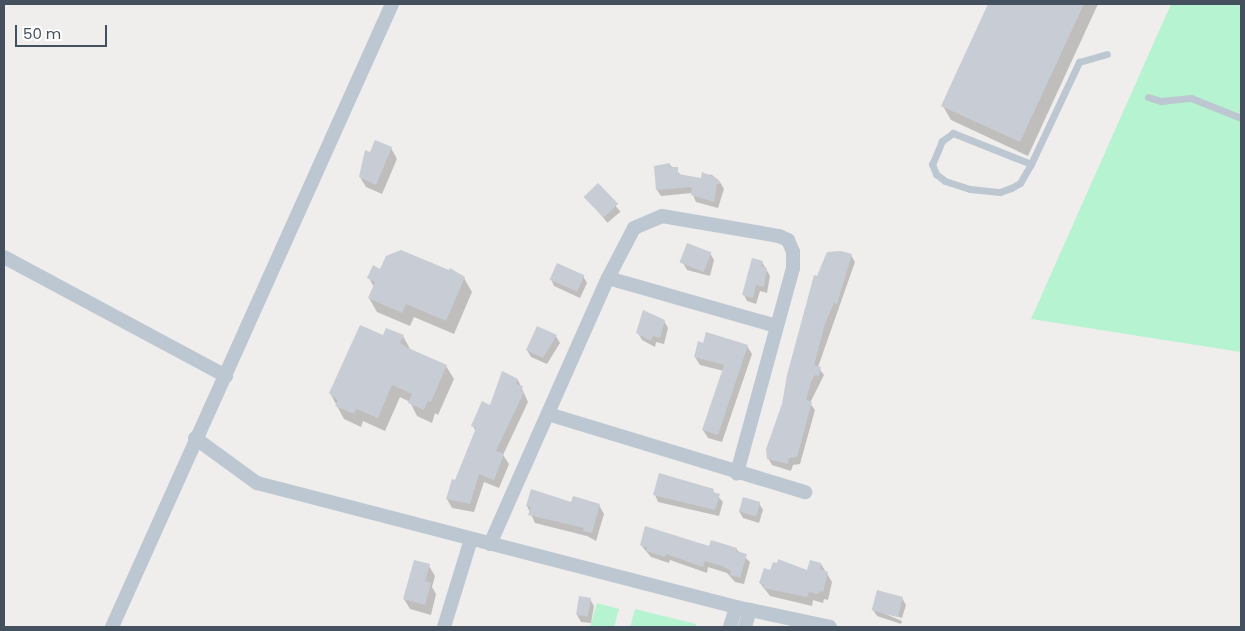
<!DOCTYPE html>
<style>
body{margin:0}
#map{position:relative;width:1245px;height:631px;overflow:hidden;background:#f0eded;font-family:Poppins,sans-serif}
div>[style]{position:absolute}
.green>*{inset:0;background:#b6f3d1}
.shadow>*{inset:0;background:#0003;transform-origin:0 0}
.building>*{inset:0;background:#c8ccd4;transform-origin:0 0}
.service>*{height:7px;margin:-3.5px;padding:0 3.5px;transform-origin:3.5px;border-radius:3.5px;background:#bcc7d1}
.minor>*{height:14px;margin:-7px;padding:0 7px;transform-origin:7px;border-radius:7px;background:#bcc7d1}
span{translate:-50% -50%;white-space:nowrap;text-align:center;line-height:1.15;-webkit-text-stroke:5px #fff;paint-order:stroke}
.frame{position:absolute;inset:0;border:5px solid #44505d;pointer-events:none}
.scale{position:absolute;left:15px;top:25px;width:92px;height:22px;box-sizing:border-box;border:2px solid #44505d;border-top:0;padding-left:6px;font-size:15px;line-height:18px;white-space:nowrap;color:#44505d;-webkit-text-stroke:4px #fff;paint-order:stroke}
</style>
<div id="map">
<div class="green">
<div style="clip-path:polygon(1171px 4px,1241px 4px,1241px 352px,1031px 319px)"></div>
<div style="clip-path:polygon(597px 603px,619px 609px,614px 627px,590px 627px)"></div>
<div style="clip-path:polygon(635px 609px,696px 624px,695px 627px,630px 627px)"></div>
</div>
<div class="shadow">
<div style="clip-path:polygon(990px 4px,1098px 4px,1028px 156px,951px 120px,943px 106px)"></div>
<div style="clip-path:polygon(391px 148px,397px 159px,382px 194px,366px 187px,360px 177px,370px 154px)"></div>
<div style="clip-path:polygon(669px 164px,681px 175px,702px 179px,703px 174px,712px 175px,720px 182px,724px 189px,718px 208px,696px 202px,692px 193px,661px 196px,657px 190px)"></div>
<div style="left:598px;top:185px;width:35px;height:17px;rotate:50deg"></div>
<div style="clip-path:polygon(688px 244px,710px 253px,714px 260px,710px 276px,687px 270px,683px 263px)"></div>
<div style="clip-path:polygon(401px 251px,464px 278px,472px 292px,454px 334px,414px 317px,410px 326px,377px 312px,369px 298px,374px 287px,369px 278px)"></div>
<div style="clip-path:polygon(851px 255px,855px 262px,818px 367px,824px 375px,810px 403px,815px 410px,800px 464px,793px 465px,791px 471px,772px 465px,768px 458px,818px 278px)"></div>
<div style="clip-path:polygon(762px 262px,770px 276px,767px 293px,760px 291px,756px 304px,747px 301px,744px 295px)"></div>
<div style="clip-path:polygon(583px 276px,587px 283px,580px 298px,554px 286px,551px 279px)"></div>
<div style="clip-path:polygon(664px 321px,668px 328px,664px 344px,656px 342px,655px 347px,642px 340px,638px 333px)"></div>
<div style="clip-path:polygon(403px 336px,410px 349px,446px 366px,454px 379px,438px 415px,435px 413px,432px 423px,417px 416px,410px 402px,400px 397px,385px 431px,363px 421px,361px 427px,344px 419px,330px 393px,384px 337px)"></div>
<div style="clip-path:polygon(556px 336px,560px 343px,547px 364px,531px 357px,527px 350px)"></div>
<div style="clip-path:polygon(747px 346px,752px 354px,722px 442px,708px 438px,703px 430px,724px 371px,700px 365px,695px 357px)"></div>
<div style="clip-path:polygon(518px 380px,528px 402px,503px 455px,509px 464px,499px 488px,484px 482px,474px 512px,452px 508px,447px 499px,476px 432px,473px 426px)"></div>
<div style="clip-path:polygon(713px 491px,723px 502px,719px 516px,658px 502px,655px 495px)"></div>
<div style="clip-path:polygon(759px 503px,763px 510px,759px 523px,743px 518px,739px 511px)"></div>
<div style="clip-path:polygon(572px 504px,599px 505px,604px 514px,596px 541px,587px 536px,535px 523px,527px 506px)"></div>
<div style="clip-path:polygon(641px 545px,736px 549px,750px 562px,744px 584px,735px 582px,727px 573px,708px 567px,707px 573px,670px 560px,669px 563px,651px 557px)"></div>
<div style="clip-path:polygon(821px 564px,832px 582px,828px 600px,824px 599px,823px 603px,813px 600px,812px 606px,770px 596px,760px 583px,771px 571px,808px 572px)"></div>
<div style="clip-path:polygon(429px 566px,435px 576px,432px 587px,436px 594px,431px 615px,410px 609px,404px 599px)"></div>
<div style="clip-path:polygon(902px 598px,906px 605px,902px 618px,876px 610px,902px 621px,901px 624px,877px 616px,873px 610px)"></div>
<div style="clip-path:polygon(590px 599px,594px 606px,591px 623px,581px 622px,577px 615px)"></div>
</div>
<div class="building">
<div style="clip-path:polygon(988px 4px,1084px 4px,1020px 142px,941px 106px)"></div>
<div style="clip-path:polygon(375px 140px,392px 147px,376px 185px,359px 177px,365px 150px,370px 152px)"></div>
<div style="clip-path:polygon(670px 163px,670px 167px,678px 167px,678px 174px,701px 178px,702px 172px,718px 179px,720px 184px,717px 184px,714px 202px,691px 195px,692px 187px,656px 190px,654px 166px)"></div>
<div style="left:598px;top:183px;width:29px;height:20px;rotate:46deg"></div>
<div style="left:687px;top:243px;width:26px;height:21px;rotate:21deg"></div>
<div style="clip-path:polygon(401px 250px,449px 270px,450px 268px,465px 277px,446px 321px,406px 304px,402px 313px,368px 298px,375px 282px,367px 278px,373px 265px,380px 269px,386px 256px)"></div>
<div style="clip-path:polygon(841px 251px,852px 254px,837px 304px,834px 303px,825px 324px,814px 365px,821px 367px,819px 376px,815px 375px,811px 382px,806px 400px,812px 402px,797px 457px,789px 458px,788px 464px,767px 459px,766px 449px,782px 404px,787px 375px,814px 275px,817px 276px,827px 252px)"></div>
<div style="clip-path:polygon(752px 258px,763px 261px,761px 266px,767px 268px,764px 287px,756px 285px,753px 298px,742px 295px)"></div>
<div style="left:557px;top:263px;width:30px;height:18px;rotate:24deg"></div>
<div style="clip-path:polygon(643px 310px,665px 320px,660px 338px,653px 336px,651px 341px,636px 333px)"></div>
<div style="clip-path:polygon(360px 325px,383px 335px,386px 328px,404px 335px,400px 343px,408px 348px,447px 365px,431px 402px,428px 401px,424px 410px,408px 403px,412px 394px,392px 385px,378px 418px,356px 409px,354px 414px,335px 406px,338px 401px,329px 393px)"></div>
<div style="clip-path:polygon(537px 326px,557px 335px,543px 358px,526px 350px)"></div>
<div style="clip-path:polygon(706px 332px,748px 345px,718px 435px,702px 430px,724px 365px,694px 357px,698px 341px,703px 343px)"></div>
<div style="clip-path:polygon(502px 371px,518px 379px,516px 384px,523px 386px,521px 391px,524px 392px,496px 451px,504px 454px,494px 480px,479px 474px,470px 504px,446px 499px,452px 479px,455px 480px,476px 428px,471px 426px,482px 401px,490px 405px)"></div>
<div style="clip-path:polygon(659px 473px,714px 489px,713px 492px,720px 494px,715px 510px,653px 495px)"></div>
<div style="clip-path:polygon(531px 489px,571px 502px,573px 496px,600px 504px,592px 533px,583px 531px,584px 528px,528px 515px,531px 507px,526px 506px)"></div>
<div style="left:743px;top:497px;width:18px;height:15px;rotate:16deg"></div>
<div style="clip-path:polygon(645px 526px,709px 546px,711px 540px,737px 548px,736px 551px,747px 554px,740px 578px,730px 575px,731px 571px,722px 566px,705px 561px,703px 567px,666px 554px,665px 557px,646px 551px,647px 548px,640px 545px)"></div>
<div style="clip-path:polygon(778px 559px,807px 570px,810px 560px,821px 563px,820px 569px,828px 572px,823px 592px,820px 591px,818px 594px,809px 592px,807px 597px,763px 588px,764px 585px,759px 583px,764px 568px,770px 570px,773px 562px,777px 563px)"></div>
<div style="clip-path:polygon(414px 560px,430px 564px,425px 581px,431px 583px,425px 605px,403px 599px)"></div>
<div style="left:877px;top:590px;width:27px;height:21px;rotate:15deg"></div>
<div style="left:579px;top:596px;width:12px;height:19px;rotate:9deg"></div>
</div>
<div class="service">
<div style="left:1148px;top:97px;width:14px;rotate:17deg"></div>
<div style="left:1161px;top:101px;width:30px;rotate:-6deg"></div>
<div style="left:1191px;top:98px;width:54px;rotate:21.8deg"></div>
<div style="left:1031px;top:164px;width:84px;rotate:-158.3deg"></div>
<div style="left:953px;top:133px;width:14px;rotate:144deg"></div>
<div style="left:942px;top:141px;width:25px;rotate:113deg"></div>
<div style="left:932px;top:164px;width:11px;rotate:68deg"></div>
<div style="left:936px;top:174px;width:11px;rotate:38deg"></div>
<div style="left:945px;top:181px;width:26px;rotate:18deg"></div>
<div style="left:970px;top:189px;width:30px;rotate:6deg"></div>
<div style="left:1000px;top:192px;width:12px;rotate:-20deg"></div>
<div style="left:1011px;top:188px;width:10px;rotate:-29deg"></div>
<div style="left:1020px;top:183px;width:22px;rotate:-60deg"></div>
<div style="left:1031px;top:164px;width:113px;rotate:-64.8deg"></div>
<div style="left:1079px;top:62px;width:29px;rotate:-16deg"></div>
</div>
<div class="minor">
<div style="left:4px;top:257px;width:252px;rotate:28.2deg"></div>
<div style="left:608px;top:278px;width:175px;rotate:15.9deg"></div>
<div style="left:548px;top:414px;width:269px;rotate:16.9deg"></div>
<div style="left:195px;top:438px;width:77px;rotate:36deg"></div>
<div style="left:257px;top:483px;width:495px;rotate:14.5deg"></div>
<div style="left:736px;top:607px;width:96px;rotate:12deg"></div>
<div style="left:490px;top:544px;width:291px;rotate:-66.1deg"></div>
<div style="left:608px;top:278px;width:56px;rotate:-62.5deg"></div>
<div style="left:634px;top:228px;width:30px;rotate:-23deg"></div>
<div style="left:662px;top:216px;width:119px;rotate:9.7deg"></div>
<div style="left:779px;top:236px;width:10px;rotate:24deg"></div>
<div style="left:788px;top:240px;width:13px;rotate:67deg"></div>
<div style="left:793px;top:252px;width:16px;rotate:90deg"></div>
<div style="left:793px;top:268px;width:213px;rotate:105.3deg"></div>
<div style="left:112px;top:627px;width:683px;rotate:-65.8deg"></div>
<div style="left:444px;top:627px;width:92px;rotate:-72.9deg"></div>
<div style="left:730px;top:627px;width:21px;rotate:-73deg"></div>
<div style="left:745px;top:627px;width:18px;rotate:-74deg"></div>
</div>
<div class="frame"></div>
<div class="scale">50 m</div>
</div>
